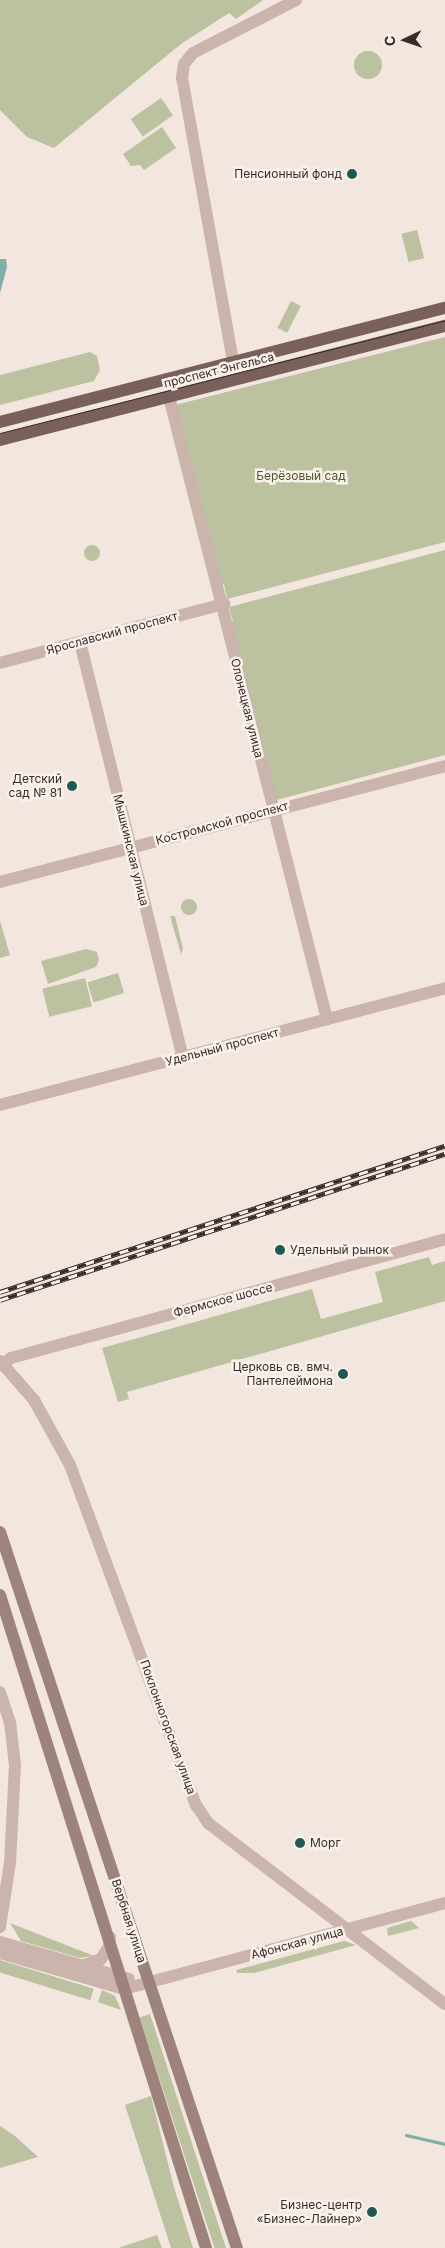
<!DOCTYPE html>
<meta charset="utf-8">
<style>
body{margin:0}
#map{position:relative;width:445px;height:2248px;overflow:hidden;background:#f2e6df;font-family:Inter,sans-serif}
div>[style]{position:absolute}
.green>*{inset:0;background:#bcc19f;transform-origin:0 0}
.round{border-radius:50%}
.water>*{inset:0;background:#7eafa9}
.stream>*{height:3px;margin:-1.5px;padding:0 1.5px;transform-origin:1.5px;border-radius:1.5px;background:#7eafa9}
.minor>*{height:12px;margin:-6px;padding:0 6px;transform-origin:6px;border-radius:6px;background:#cbb4ab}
.tertiary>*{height:12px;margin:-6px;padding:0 6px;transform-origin:6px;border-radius:6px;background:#cbb4ab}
.secondary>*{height:12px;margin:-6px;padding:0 6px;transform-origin:6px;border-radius:6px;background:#9e837c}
.primary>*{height:12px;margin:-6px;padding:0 6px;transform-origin:6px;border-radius:6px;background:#7a605b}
.tram>*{height:1px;margin:-0.5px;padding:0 0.5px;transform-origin:0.5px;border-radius:0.5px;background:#382c2a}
.rail>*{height:5px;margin-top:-2.5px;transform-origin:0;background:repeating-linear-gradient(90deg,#faf1eb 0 9px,#382c2a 0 18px);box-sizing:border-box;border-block:1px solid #382c2a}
.dots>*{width:14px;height:14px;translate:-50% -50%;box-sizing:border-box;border:2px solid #faf1eb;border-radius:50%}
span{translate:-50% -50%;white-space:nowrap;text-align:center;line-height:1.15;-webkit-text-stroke:5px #faf1eb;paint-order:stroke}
.poi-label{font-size:12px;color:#382c2a}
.right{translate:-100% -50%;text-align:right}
.left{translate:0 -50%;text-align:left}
.street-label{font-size:12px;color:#382c2a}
.park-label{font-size:12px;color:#4e562e}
.north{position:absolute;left:380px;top:15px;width:50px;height:50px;-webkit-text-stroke:4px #faf1eb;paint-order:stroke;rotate:267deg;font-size:14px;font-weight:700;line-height:20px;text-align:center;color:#382c2a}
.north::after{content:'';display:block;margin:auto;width:18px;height:22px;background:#382c2a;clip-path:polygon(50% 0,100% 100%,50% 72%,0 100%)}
</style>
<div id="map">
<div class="green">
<div style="clip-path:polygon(0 0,263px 0,236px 19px,229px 13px,181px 44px,54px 148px,27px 137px,0 110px)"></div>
<div class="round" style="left:354px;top:51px;width:28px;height:28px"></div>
<div style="left:161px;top:98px;width:21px;height:37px;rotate:55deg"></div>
<div style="clip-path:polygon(162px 127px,176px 148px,144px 170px,140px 165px,131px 166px,123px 154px)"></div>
<div style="left:417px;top:230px;width:29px;height:16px;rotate:76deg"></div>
<div style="left:291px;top:301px;width:11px;height:30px;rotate:27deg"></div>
<div style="clip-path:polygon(445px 337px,445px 542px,227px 599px,224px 584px,219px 585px,175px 405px)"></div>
<div style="clip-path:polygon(90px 352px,97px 356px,100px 370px,94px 381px,0 405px,0 375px)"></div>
<div class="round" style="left:84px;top:545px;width:16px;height:16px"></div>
<div style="clip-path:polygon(445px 550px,445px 755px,273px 801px,230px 623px,233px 622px,229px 607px)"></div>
<div class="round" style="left:181px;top:899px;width:16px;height:16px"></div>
<div style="clip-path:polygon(170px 916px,175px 916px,183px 949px,181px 954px)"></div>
<div style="clip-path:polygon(0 921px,10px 955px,0 958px)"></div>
<div style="clip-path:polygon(86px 949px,97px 952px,99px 960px,96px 967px,48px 984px,41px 961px)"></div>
<div style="left:118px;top:973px;width:21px;height:32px;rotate:73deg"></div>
<div style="left:85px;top:978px;width:29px;height:44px;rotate:76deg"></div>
<div style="clip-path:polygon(429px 1257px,432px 1265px,445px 1261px,445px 1301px,127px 1392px,129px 1399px,118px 1402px,102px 1348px,312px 1289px,321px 1319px,383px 1302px,375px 1272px)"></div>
<div style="clip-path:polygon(411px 1921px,419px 1928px,388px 1936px,387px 1928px)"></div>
<div style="clip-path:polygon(10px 1923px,94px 1956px,80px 1958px,21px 1941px)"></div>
<div style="clip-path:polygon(344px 1941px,356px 1945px,254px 1973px,237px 1973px,236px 1970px)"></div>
<div style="left:0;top:1960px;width:98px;height:12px;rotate:17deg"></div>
<div style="clip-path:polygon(102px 1990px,115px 1996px,121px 2010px,98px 2002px)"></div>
<div style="left:150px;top:2014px;width:246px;height:11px;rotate:72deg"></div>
<div style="clip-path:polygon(151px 2096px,174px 2187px,193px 2248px,171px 2248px,125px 2105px)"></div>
<div style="clip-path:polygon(0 2126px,15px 2136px,38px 2157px,0 2168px)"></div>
<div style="clip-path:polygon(157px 2235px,162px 2248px,118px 2248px)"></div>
</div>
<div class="water">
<div style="clip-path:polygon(0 259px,6px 259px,7px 267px,0 293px)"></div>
</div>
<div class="stream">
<div style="left:406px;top:2135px;width:40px;rotate:13deg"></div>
</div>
<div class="minor">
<div style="left:233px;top:361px;width:288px;rotate:-100.2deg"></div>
<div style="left:182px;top:78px;width:14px;rotate:-82deg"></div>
<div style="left:184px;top:64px;width:14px;rotate:-51deg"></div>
<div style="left:193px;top:53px;width:116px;rotate:-27.2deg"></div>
<div style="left:169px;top:397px;width:642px;rotate:75.75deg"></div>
<div style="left:80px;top:642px;width:428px;rotate:76.1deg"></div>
<div style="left:0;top:663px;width:232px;rotate:-14.8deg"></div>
<div style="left:0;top:882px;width:460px;rotate:-14.6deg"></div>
<div style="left:0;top:1361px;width:52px;rotate:48.9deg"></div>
<div style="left:34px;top:1400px;width:74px;rotate:61deg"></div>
<div style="left:70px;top:1465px;width:363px;rotate:69.7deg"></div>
<div style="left:196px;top:1805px;width:22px;rotate:56deg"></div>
<div style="left:208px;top:1823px;width:298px;rotate:37.4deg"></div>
<div style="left:3px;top:1364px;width:10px;rotate:-37deg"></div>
<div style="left:11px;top:1358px;width:450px;rotate:-15.3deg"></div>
<div style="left:0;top:1692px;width:32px;rotate:72deg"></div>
<div style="left:10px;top:1722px;width:43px;rotate:83.4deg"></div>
<div style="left:15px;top:1765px;width:98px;rotate:92.9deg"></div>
<div style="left:10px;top:1863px;width:65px;rotate:98.9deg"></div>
</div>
<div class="tertiary">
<div style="left:0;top:1105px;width:460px;rotate:-14.7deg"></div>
<div style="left:0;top:1942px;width:134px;rotate:16deg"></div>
<div style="left:0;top:1953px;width:129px;rotate:16.2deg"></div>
<div style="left:124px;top:1989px;width:332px;rotate:-15deg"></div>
<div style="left:82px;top:1966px;width:20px;rotate:-20deg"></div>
<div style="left:101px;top:1959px;width:15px;rotate:-58deg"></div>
<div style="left:109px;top:1946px;width:9px;rotate:-84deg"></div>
</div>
<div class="secondary">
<div style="left:0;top:1532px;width:754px;rotate:71.69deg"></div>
<div style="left:0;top:1595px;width:685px;rotate:72.49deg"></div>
</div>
<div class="primary">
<div style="left:0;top:422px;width:459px;rotate:-14.4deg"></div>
<div style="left:0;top:440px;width:459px;rotate:-14.4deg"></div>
</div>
<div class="tram">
<div style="left:0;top:433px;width:459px;rotate:-14.2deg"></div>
</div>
<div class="rail">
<div style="left:0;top:1292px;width:468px;rotate:-18.2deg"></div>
<div style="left:0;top:1300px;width:468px;rotate:-18.2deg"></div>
</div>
<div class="dots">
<div style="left:352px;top:174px;background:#205953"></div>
<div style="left:72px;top:786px;background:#205953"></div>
<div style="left:280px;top:1250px;background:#205953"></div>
<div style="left:343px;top:1374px;background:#205953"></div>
<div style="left:300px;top:1843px;background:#205953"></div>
<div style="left:372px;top:2212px;background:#205953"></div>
</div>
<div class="poi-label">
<span class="right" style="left:342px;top:174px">Пенсионный фонд</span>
<span class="right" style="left:62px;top:786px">Детский<br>сад № 81</span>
<span class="left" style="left:290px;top:1250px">Удельный рынок</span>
<span class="right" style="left:333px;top:1374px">Церковь св. вмч.<br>Пантелеймона</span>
<span class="left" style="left:310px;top:1843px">Морг</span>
<span class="right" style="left:362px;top:2212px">Бизнес-центр<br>«Бизнес-Лайнер»</span>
</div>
<div class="street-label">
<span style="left:219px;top:370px;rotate:-14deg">проспект Энгельса</span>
<span style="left:112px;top:633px;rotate:-15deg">Ярославский проспект</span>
<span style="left:247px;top:708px;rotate:76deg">Олонецкая улица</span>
<span style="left:222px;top:823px;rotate:-15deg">Костромской проспект</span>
<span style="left:131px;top:850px;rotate:76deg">Мышкинская улица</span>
<span style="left:222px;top:1047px;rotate:-15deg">Удельный проспект</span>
<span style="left:223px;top:1300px;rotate:-15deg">Фермское шоссе</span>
<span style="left:168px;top:1727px;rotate:70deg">Поклонногорская улица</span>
<span style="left:129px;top:1921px;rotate:72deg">Вербная улица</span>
<span style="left:297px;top:1943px;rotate:-15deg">Афонская улица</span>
</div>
<div class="park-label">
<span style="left:301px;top:476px">Берёзовый сад</span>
</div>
<div class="north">С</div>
</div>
